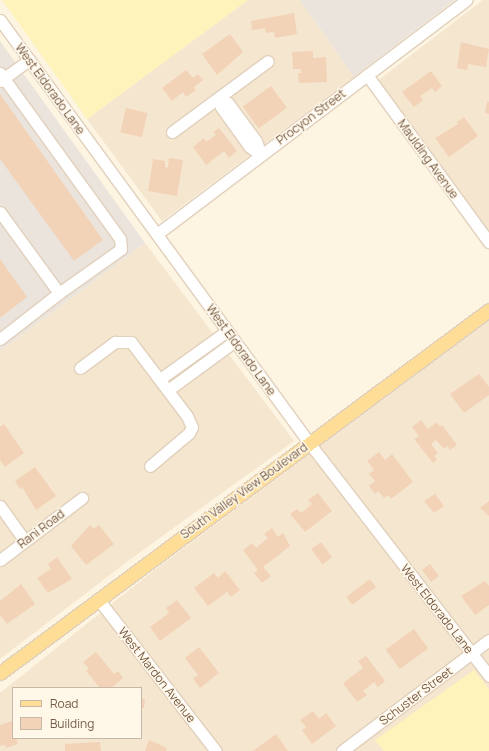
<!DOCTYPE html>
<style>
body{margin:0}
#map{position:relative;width:489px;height:751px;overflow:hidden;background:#fdf4e1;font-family:Manrope,sans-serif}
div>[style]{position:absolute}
.residential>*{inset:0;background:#f5e6cf}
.industrial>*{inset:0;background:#ebe4dc}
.sand>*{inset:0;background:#fef3ba}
.building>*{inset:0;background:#f3d3b7;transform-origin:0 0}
.roads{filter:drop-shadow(1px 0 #e1d0bc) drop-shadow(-1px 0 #e1d0bc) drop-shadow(0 1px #e1d0bc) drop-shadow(0 -1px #e1d0bc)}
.minor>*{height:11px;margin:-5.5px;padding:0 5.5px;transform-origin:5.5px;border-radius:5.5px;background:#fff}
.major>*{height:13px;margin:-6.5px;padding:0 6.5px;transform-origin:6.5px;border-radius:6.5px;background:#fede96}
span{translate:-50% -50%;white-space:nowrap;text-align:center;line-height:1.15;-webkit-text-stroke:3px #fff7e8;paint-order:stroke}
.street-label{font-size:12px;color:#755a47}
.legend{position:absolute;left:12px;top:687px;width:130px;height:52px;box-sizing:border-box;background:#fff7e8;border:1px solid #c8b8a8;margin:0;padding:5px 7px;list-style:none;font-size:12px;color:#755a47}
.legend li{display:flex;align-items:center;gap:8px;height:20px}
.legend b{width:20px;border:1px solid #c8b8a8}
</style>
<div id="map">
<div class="residential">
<div style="clip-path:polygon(248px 0,300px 0,354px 77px,162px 221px,87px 119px)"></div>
<div style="clip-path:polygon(483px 0,489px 0,489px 231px,376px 82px)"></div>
<div style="clip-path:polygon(145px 243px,294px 441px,132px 558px,0 659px,0 351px)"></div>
<div style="clip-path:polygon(evenodd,489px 319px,489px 751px,0 751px,0 693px,148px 575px,489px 319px,13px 688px,141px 688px,141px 738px,13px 738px,13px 688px)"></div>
</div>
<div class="industrial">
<div style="clip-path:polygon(300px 0,455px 0,354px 77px)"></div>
<div style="clip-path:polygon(0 41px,145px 243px,0 351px)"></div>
</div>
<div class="sand">
<div style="clip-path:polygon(2px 0,248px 0,87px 119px)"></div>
<div style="clip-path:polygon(474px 670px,489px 689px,489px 751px,384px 751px,375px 740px)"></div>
</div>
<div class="building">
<div style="clip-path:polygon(294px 13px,297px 34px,275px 38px,274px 32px,266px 33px,265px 28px,252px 30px,251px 21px)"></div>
<div style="clip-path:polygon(230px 34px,243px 52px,217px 75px,202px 54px)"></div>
<div style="clip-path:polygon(461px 42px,489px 49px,486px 67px,468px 64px,467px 70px,457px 68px)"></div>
<div style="clip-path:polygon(313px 51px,313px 58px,326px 57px,327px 82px,299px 83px,298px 73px,301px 73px,301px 69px,293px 69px,292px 52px)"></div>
<div style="clip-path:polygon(186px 70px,193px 78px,198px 74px,203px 80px,194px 87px,196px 90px,186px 97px,183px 92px,172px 101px,162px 88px)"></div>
<div style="clip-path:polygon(431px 71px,442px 86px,435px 92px,432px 88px,420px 96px,423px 100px,414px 107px,402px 92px)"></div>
<div style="left:271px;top:86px;width:27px;height:35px;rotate:54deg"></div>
<div style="clip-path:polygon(0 94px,103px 240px,74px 261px,0 159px)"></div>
<div style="clip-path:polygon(487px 101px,489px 102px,489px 114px,485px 113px)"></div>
<div style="left:126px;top:108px;width:22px;height:25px;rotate:13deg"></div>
<div style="clip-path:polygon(464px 117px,478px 136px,449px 157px,435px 138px,458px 124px,457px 122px)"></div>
<div style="clip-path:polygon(219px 128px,237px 151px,229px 158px,224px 151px,206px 165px,193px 147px,204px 138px,206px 142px,216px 135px,213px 132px)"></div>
<div style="clip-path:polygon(169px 158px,183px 160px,177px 196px,148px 191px,153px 159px,165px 161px,165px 167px,168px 168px)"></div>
<div style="clip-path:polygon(0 259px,27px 297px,0 318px)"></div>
<div style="clip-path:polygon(479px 374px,489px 387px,489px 395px,464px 413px,450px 394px)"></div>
<div style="clip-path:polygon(421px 420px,428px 429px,437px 422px,440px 427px,442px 425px,457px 445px,450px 450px,447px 446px,444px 449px,436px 440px,431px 444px,438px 453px,434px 456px,437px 460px,433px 463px,414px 439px,419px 436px,412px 427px)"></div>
<div style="clip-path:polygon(4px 424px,24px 453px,5px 467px,0 460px,0 427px)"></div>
<div style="clip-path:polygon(379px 452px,385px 460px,392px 454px,413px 482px,391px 499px,388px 495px,384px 498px,378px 491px,375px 494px,369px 486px,375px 481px,369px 474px,374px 470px,367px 461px)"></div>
<div style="clip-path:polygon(35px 467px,56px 496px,36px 510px,22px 487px,20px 489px,15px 481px)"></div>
<div style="clip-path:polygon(318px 493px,332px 511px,305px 532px,290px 514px,297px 509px,301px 513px,312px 504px,308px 500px)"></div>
<div style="clip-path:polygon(435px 494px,444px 506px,434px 513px,424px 501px)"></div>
<div style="clip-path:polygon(489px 501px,489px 516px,480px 508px)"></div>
<div style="clip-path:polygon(90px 525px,93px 529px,99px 525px,114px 544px,86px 565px,71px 546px)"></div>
<div style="clip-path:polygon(272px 528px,278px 537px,283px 533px,290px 546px,263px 567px,271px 576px,262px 583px,254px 573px,258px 570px,243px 550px,252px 543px,256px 548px,268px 538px,264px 534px)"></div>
<div style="left:321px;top:542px;width:19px;height:12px;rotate:54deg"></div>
<div style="clip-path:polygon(57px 557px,72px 579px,48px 593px,37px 578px,51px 569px,48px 564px)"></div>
<div style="left:430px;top:564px;width:15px;height:10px;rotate:53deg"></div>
<div style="clip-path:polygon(225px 571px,240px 590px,231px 597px,227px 592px,208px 606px,194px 588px,214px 573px,218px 578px)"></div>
<div style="left:370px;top:579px;width:10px;height:30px;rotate:53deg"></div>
<div style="clip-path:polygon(485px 581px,489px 586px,489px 605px,475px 615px,461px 596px)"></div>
<div style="clip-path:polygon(21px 584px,35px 604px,7px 624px,0 615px,0 601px)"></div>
<div style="clip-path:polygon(177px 600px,191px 618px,160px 641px,150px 627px,169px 613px,166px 608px)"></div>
<div style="left:414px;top:629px;width:24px;height:35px;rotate:54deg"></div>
<div style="clip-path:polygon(199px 647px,219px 673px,200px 688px,193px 679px,198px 675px,185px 658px)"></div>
<div style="clip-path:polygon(96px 652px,114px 674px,118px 671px,123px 678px,111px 688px,100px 688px,86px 671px,89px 669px,83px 662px)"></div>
<div style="clip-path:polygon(366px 656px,385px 681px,378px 687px,374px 682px,363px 691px,367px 695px,357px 702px,343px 683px,363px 668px,358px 661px)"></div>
<div style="clip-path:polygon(141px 699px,145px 699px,144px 708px,141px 708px)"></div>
<div style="clip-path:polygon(313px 711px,319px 719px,326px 713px,336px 726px,312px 744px,302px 730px,306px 727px,300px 720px)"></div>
<div style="clip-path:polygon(12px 721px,13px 738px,16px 738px,18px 744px,6px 748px,5px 745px,0 746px,0 725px)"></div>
<div style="clip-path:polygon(276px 734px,288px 751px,253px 751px)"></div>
<div style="clip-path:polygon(149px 740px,167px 748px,166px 751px,145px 751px)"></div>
<div style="clip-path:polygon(100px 742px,101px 751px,65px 751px,65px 744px)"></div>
</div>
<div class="roads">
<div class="minor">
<div style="left:0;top:20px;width:525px;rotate:53.83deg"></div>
<div style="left:310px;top:444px;width:293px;rotate:52.3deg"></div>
<div style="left:0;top:73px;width:205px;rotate:54.1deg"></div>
<div style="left:120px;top:239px;width:10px;rotate:84deg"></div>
<div style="left:121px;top:249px;width:76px;rotate:144.6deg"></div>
<div style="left:59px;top:293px;width:100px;rotate:-126.1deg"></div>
<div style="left:367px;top:75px;width:207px;rotate:53.9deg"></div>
<div style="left:0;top:81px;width:36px;rotate:-36deg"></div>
<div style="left:220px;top:97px;width:10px;rotate:84deg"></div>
<div style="left:221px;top:107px;width:48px;rotate:54.3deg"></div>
<div style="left:249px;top:146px;width:15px;rotate:37deg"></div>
<div style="left:220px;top:97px;width:10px;rotate:37deg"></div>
<div style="left:228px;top:103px;width:47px;rotate:53.6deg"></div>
<div style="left:256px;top:141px;width:15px;rotate:70deg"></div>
<div style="left:172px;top:132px;width:119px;rotate:-36.5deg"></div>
<div style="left:157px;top:234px;width:388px;rotate:-37.1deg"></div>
<div style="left:0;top:339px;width:75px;rotate:-37.9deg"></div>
<div style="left:80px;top:368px;width:44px;rotate:-36.6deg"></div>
<div style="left:115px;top:342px;width:16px"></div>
<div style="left:131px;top:342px;width:93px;rotate:52.9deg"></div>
<div style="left:187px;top:416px;width:12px;rotate:66deg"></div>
<div style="left:192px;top:427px;width:7px;rotate:117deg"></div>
<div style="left:189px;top:433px;width:51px;rotate:139.8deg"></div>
<div style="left:160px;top:379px;width:82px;rotate:-35.6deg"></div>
<div style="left:168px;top:390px;width:83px;rotate:-36.2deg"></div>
<div style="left:0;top:506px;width:43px;rotate:54.5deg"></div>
<div style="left:0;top:560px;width:103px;rotate:-37.1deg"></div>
<div style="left:98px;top:599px;width:192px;rotate:52.2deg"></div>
<div style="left:342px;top:751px;width:184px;rotate:-37.1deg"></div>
</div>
<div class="major">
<div style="left:0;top:673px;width:609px;rotate:-36.59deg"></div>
</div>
</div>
<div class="street-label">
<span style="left:50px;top:89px;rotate:54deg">West Eldorado Lane</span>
<span style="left:311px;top:117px;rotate:-37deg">Procyon Street</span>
<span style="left:428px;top:159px;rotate:54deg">Maulding Avenue</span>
<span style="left:241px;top:350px;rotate:54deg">West Eldorado Lane</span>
<span style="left:244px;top:491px;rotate:-36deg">South Valley View Boulevard</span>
<span style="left:41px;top:529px;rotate:-37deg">Rani Road</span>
<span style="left:437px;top:609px;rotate:52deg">West Eldorado Lane</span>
<span style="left:157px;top:675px;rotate:52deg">West Mardon Avenue</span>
<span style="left:416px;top:696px;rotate:-37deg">Schuster Street</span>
</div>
<ul class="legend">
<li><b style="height:5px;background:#fede96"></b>Road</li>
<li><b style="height:11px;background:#f3d3b7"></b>Building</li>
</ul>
</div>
